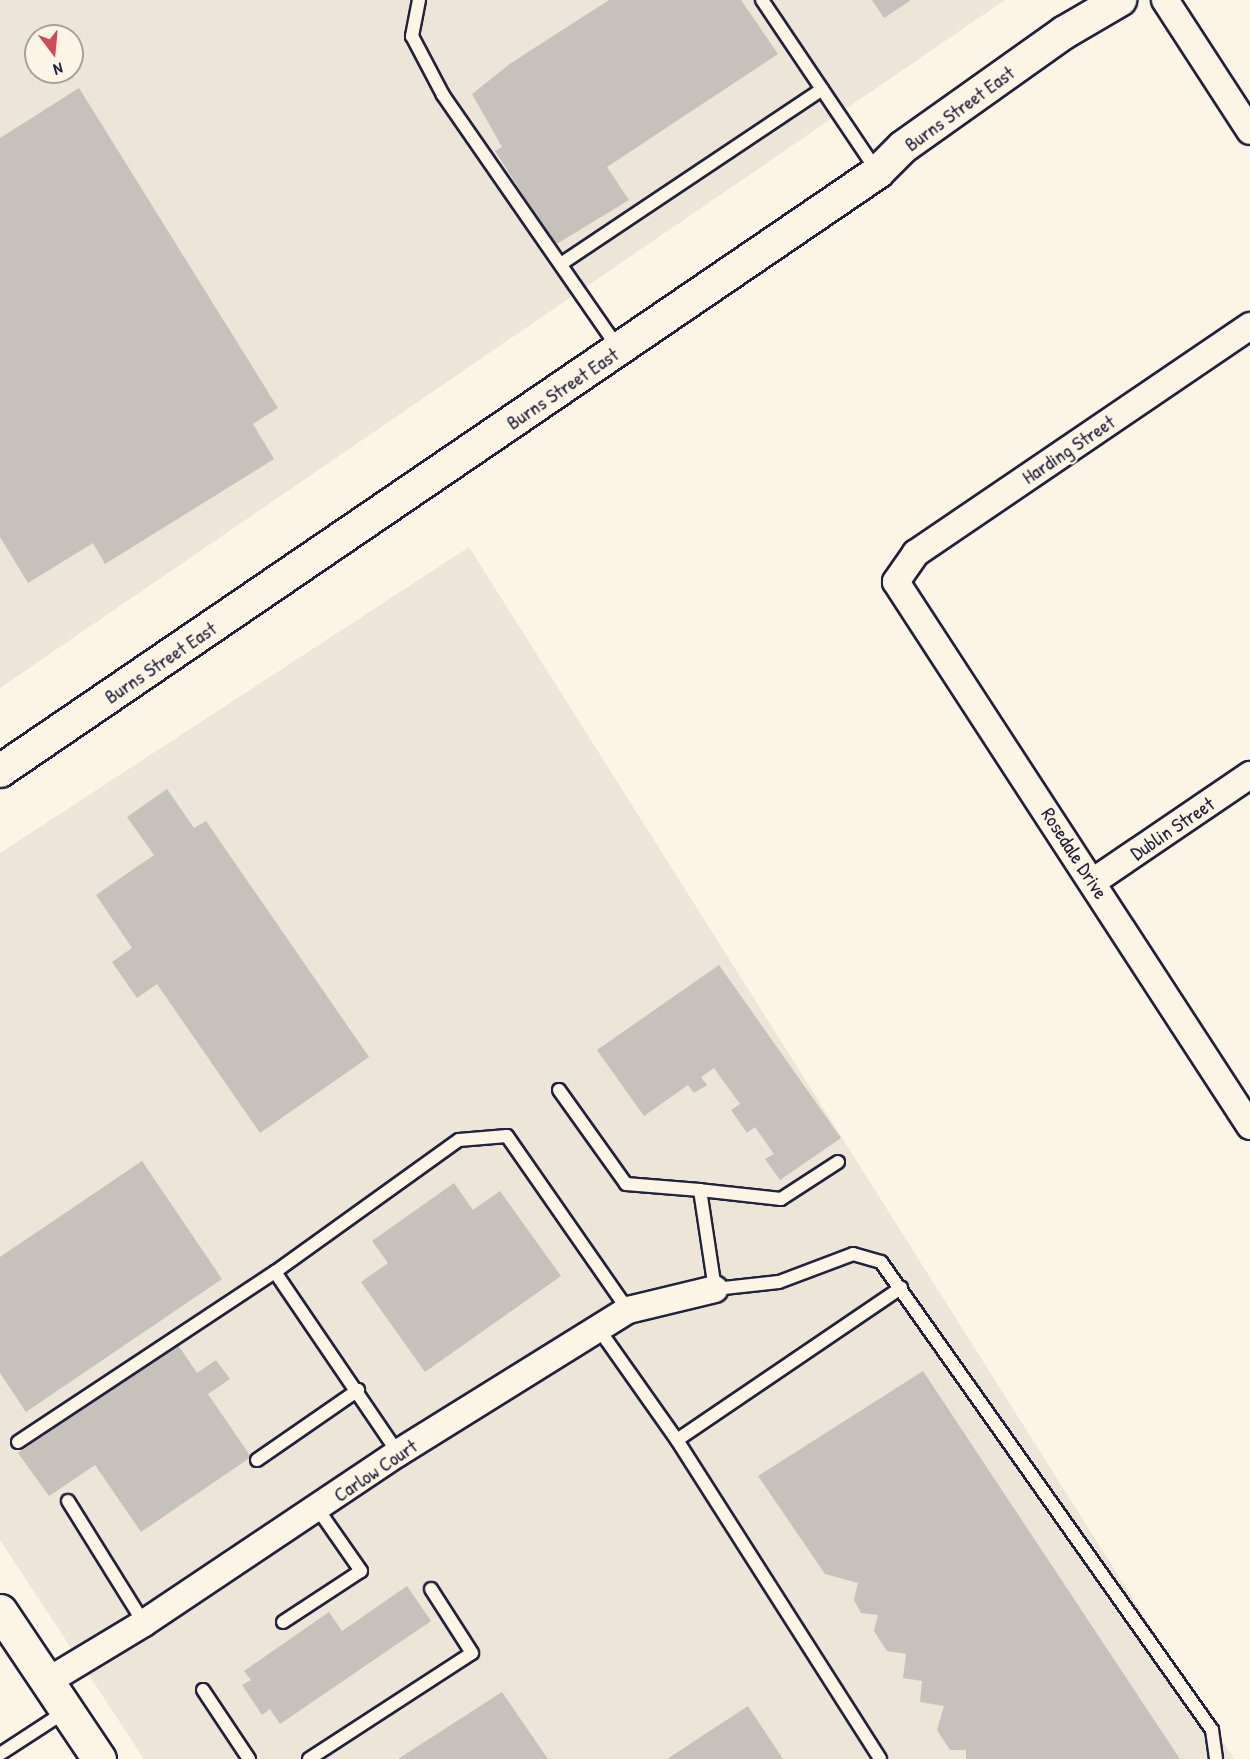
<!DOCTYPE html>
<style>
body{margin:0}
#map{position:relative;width:1250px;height:1759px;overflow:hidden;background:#fcf5e5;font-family:"Patrick Hand",sans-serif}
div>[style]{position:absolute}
.built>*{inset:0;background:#ece5d8}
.building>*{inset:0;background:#c6c1bb}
.roads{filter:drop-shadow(2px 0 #22223b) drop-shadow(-2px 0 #22223b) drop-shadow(0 2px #22223b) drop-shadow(0 -2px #22223b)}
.service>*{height:12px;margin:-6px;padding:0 6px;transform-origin:6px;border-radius:6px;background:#fcf5e5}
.minor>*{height:26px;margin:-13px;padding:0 13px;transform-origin:13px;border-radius:13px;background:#fcf5e5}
.tertiary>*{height:32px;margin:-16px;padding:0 16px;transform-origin:16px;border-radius:16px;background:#fcf5e5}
.secondary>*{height:33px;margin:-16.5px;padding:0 16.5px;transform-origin:16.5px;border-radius:16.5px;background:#fcf5e5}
span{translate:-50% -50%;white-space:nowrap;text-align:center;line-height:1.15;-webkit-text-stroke:4.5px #fcf5e5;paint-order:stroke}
.street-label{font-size:20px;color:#22223b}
.north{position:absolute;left:24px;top:24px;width:60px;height:60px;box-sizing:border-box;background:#fcf5e5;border:2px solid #a5a1a1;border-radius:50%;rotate:164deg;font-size:16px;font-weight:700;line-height:24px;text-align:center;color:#22223b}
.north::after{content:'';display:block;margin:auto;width:21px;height:27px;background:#d1495b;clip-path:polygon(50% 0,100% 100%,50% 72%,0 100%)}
</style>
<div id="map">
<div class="built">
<div style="clip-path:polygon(evenodd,0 0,1005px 0,0 688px,0 0,36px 36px,72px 36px,72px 72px,36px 72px,36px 36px)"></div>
<div style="clip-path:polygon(469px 547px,1234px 1759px,144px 1759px,0 1540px,0 853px)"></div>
</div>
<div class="building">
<div style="clip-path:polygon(609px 0,741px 0,778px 54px,607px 167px,629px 200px,555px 245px,495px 151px,502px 147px,472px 94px,511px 63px)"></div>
<div style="clip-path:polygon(872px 0,911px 0,884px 18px)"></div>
<div style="clip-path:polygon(79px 88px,278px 408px,253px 424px,274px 459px,105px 564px,93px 543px,28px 583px,0 537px,0 138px)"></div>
<div style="clip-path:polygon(167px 789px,194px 828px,206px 821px,369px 1057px,260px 1133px,157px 984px,137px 998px,112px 962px,132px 948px,96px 895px,154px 855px,127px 817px)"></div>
<div style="clip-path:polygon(719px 965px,841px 1138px,780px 1180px,765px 1159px,774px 1154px,755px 1127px,747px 1133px,731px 1110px,740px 1104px,714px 1068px,701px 1077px,707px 1085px,694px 1093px,688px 1085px,644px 1116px,597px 1050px)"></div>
<div style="clip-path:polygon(142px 1161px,222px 1279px,26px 1412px,0 1373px,0 1257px)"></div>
<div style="clip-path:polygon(454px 1183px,473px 1210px,500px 1191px,561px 1276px,425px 1372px,361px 1282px,388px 1263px,372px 1241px)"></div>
<div style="clip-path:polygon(178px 1345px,197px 1373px,216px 1360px,230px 1379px,208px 1394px,251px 1457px,141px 1532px,95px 1465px,49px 1496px,18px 1453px)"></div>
<div style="clip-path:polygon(923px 1371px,1180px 1759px,966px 1759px,966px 1750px,950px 1750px,937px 1730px,944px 1706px,920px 1702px,922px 1681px,903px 1678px,906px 1654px,887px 1651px,874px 1631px,878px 1615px,861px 1613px,854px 1600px,858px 1583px,825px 1574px,758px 1476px)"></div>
<div style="clip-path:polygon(407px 1586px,431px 1621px,280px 1724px,270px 1709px,262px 1715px,242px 1685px,251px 1680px,244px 1671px,329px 1612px,342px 1631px)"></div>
<div style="clip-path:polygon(502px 1692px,548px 1759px,398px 1759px)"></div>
<div style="clip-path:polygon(748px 1706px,783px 1759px,667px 1759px)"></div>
</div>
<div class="roads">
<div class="service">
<div style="left:419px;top:0;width:37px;rotate:101deg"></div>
<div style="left:412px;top:36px;width:67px;rotate:62.3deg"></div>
<div style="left:443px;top:95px;width:309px;rotate:55.3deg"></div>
<div style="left:762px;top:0;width:206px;rotate:56.1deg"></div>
<div style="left:561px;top:264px;width:314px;rotate:-33.8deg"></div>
<div style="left:559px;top:1090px;width:115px;rotate:54.5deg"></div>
<div style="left:626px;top:1184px;width:74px;rotate:4.6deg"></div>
<div style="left:838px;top:1162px;width:68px;rotate:147deg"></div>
<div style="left:781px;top:1199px;width:81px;rotate:-173.7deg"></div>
<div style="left:700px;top:1190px;width:100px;rotate:81.4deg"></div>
<div style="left:715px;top:1289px;width:64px;rotate:-6.2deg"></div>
<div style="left:779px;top:1282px;width:79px;rotate:-20.7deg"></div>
<div style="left:853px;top:1254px;width:29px;rotate:16deg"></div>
<div style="left:881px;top:1262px;width:573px;rotate:54.73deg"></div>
<div style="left:1212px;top:1730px;width:29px;rotate:82deg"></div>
<div style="left:598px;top:1328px;width:137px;rotate:54.8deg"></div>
<div style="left:677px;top:1440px;width:271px;rotate:-34.2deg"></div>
<div style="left:677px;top:1440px;width:378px;rotate:57.5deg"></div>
<div style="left:18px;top:1442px;width:308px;rotate:-33.5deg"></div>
<div style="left:398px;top:1453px;width:219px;rotate:-124.2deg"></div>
<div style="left:275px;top:1272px;width:226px;rotate:-35.7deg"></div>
<div style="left:459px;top:1140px;width:48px;rotate:-4.8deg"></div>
<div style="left:507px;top:1136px;width:212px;rotate:55.2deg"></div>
<div style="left:257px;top:1460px;width:123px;rotate:-34.7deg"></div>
<div style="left:68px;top:1501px;width:144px;rotate:58.1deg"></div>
<div style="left:283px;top:1622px;width:93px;rotate:-33.2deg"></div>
<div style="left:361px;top:1571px;width:77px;rotate:-124.9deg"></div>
<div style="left:203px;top:1690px;width:83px;rotate:56.3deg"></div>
<div style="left:0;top:1754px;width:79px;rotate:-33.1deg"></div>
<div style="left:309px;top:1759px;width:194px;rotate:-33deg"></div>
<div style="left:472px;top:1653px;width:76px;rotate:-122.6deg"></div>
</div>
<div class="minor">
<div style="left:1165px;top:0;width:156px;rotate:57deg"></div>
<div style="left:1250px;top:326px;width:404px;rotate:145.8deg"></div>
<div style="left:916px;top:553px;width:35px;rotate:125deg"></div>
<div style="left:896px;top:582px;width:649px;rotate:56.95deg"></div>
<div style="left:1094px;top:881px;width:189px;rotate:-34.2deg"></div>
<div style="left:48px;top:1681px;width:112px;rotate:-31.1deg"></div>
<div style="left:144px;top:1623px;width:306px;rotate:-33.8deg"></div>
<div style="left:398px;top:1453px;width:271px;rotate:-31.9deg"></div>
<div style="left:628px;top:1310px;width:89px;rotate:-13.6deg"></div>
</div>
<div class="tertiary">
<div style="left:0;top:771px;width:1063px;rotate:-34.3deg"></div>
<div style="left:878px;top:172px;width:35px;rotate:-45deg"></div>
<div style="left:903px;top:147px;width:199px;rotate:-35.4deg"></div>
<div style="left:1065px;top:32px;width:64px;rotate:-30.2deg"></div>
</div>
<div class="secondary">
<div style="left:0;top:1611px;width:178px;rotate:56.2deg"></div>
</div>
</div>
<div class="street-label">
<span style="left:959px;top:108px;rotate:-36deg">Burns Street East</span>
<span style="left:562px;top:388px;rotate:-34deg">Burns Street East</span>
<span style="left:1068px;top:449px;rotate:-34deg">Harding Street</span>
<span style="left:160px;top:662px;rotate:-34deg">Burns Street East</span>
<span style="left:1172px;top:828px;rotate:-34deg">Dublin Street</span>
<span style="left:1075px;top:853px;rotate:57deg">Rosedale Drive</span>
<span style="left:375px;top:1470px;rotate:-34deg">Carlow Court</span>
</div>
<div class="north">N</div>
</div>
